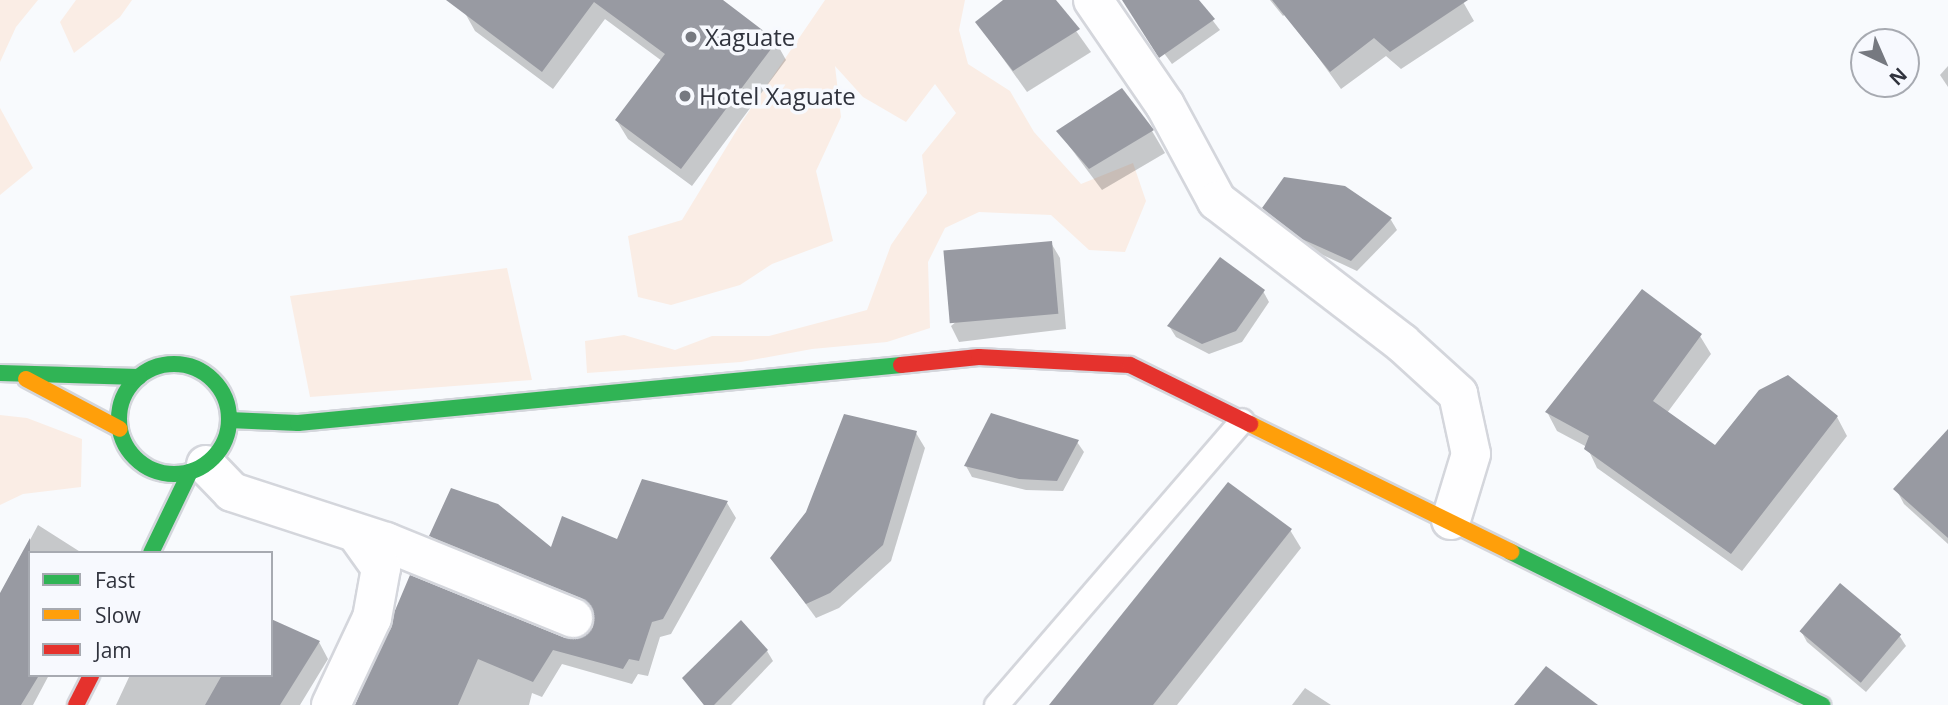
<!DOCTYPE html>
<style>
body{margin:0}
#map{position:relative;width:1948px;height:705px;overflow:hidden;background:#f8fafd;font-family:"Open Sans",sans-serif}
div>[style]{position:absolute}
.green>*{inset:0;background:#faede5}
.shadow>*{inset:0;background:#0003}
.building>*{inset:0;background:#989aa2;transform-origin:0 0}
.roads{filter:drop-shadow(2px 0 #d4d6dc) drop-shadow(-2px 0 #d4d6dc) drop-shadow(0 2px #d4d6dc) drop-shadow(0 -2px #d4d6dc)}
.lane>*{height:23px;margin:-11.5px;padding:0 11.5px;transform-origin:11.5px;border-radius:11.5px;background:#fefeff}
.street>*{height:38px;margin:-19px;padding:0 19px;transform-origin:19px;border-radius:19px;background:#fefeff}
.fast>*{height:16px;margin:-8px;padding:0 8px;transform-origin:8px;border-radius:8px;background:#30b455}
.fast>.ring{margin:-8px;padding:0;box-sizing:content-box;background:none;border:16px solid #30b455;border-radius:50%}
.slow>*{height:16px;margin:-8px;padding:0 8px;transform-origin:8px;border-radius:8px;background:#ff9f0a}
.jam>*{height:16px;margin:-8px;padding:0 8px;transform-origin:8px;border-radius:8px;background:#e5322d}
.dots>*{width:19px;height:19px;translate:-50% -50%;box-sizing:border-box;border:4px solid #f7f9fe;border-radius:50%}
span{translate:-50% -50%;white-space:nowrap;text-align:center;line-height:1.15;-webkit-text-stroke:7px #f7f9fe;paint-order:stroke}
.poi-label{font-size:24px;color:#30333d}
.left{translate:0 -50%;text-align:left}
.legend{position:absolute;left:28px;top:551px;width:245px;height:126px;box-sizing:border-box;background:#f7f9fe;border:2px solid #a7aab1;margin:0;padding:9px 12px;list-style:none;font-size:21px;color:#30333d}
.legend li{display:flex;align-items:center;gap:14px;height:35px}
.legend b{width:35px;border:2px solid #a7aab1}
.north{position:absolute;left:1850px;top:28px;width:70px;height:70px;box-sizing:border-box;background:#f7f9fe;border:2px solid #a7aab1;border-radius:50%;rotate:136deg;font-size:19px;font-weight:700;line-height:28px;text-align:center;color:#30333d}
.north::after{content:'';display:block;margin:auto;width:24px;height:32px;background:#767980;clip-path:polygon(50% 0,100% 100%,50% 72%,0 100%)}
</style>
<div id="map">
<div class="green">
<div style="clip-path:polygon(0 0,38px 0,16px 27px,0 62px)"></div>
<div style="clip-path:polygon(76px 0,132px 0,120px 17px,74px 53px,60px 22px)"></div>
<div style="clip-path:polygon(825px 0,965px 0,959px 30px,968px 64px,1010px 91px,1034px 132px,1081px 184px,1133px 163px,1146px 201px,1125px 252px,1089px 250px,1051px 215px,979px 212px,945px 228px,928px 262px,930px 328px,887px 342px,812px 349px,741px 362px,587px 373px,585px 341px,624px 335px,675px 350px,712px 336px,769px 336px,867px 310px,891px 245px,927px 193px,922px 155px,956px 113px,935px 84px,906px 122px,863px 97px,835px 66px,841px 117px,816px 171px,833px 241px,772px 264px,740px 285px,671px 305px,638px 297px,628px 236px,682px 220px,743px 120px)"></div>
<div style="clip-path:polygon(0 108px,33px 168px,0 195px)"></div>
<div style="clip-path:polygon(507px 268px,532px 380px,310px 397px,290px 296px)"></div>
<div style="clip-path:polygon(0 415px,27px 418px,82px 439px,81px 487px,23px 494px,0 505px)"></div>
</div>
<div class="shadow">
<div style="clip-path:polygon(474px 0,720px 0,776px 42px,786px 60px,692px 186px,628px 139px,617px 121px,662px 61px,605px 19px,553px 89px,475px 31px,465px 13px)"></div>
<div style="clip-path:polygon(1006px 0,1054px 0,1091px 52px,1027px 92px,977px 22px)"></div>
<div style="clip-path:polygon(1125px 0,1197px 0,1220px 30px,1172px 64px)"></div>
<div style="clip-path:polygon(1270px 0,1304px 0,1283px 16px)"></div>
<div style="clip-path:polygon(1359px 0,1462px 0,1474px 21px,1401px 69px,1386px 56px,1341px 89px,1302px 35px)"></div>
<div style="clip-path:polygon(1948px 66px,1948px 87px,1940px 75px)"></div>
<div style="clip-path:polygon(1058px 131px,1152px 131px,1165px 153px,1102px 190px)"></div>
<div style="clip-path:polygon(1344px 188px,1391px 220px,1397px 230px,1357px 271px,1310px 249px,1270px 219px,1264px 208px)"></div>
<div style="clip-path:polygon(1051px 243px,1060px 258px,1066px 329px,959px 342px,951px 326px)"></div>
<div style="clip-path:polygon(1263px 291px,1269px 302px,1242px 342px,1209px 354px,1176px 337px,1169px 326px)"></div>
<div style="clip-path:polygon(1700px 336px,1711px 354px,1667px 413px,1715px 448px,1837px 417px,1847px 436px,1742px 571px,1597px 468px,1587px 447px,1557px 431px,1547px 412px)"></div>
<div style="clip-path:polygon(1948px 431px,1948px 544px,1904px 504px,1896px 489px)"></div>
<div style="clip-path:polygon(916px 433px,925px 448px,891px 561px,839px 608px,816px 618px,772px 558px)"></div>
<div style="clip-path:polygon(1077px 442px,1084px 452px,1063px 491px,1026px 490px,972px 477px,966px 466px)"></div>
<div style="clip-path:polygon(727px 503px,736px 518px,671px 634px,660px 637px,648px 676px,638px 674px,632px 684px,562px 664px,542px 697px,532px 693px,529px 705px,357px 705px,393px 628px,577px 641px,595px 628px,592px 613px,440px 551px,431px 536px,552px 549px,618px 541px)"></div>
<div style="clip-path:polygon(38px 525px,82px 553px,30px 553px,30px 675px,49px 675px,33px 705px,0 705px,0 596px)"></div>
<div style="clip-path:polygon(1290px 530px,1301px 548px,1177px 705px,1054px 705px)"></div>
<div style="clip-path:polygon(1801px 631px,1899px 635px,1906px 646px,1866px 692px,1807px 642px)"></div>
<div style="clip-path:polygon(319px 642px,328px 659px,300px 705px,116px 705px,130px 675px,271px 675px)"></div>
<div style="clip-path:polygon(767px 651px,773px 661px,731px 705px,704px 705px,685px 678px)"></div>
<div style="clip-path:polygon(1305px 688px,1331px 705px,1292px 705px)"></div>
</div>
<div class="building">
<div style="clip-path:polygon(446px 0,723px 0,777px 41px,681px 169px,615px 120px,665px 54px,594px 2px,542px 72px)"></div>
<div style="clip-path:polygon(1003px 0,1056px 0,1080px 29px,1013px 71px,975px 22px)"></div>
<div style="clip-path:polygon(1122px 0,1199px 0,1215px 19px,1159px 58px)"></div>
<div style="clip-path:polygon(1272px 0,1468px 0,1390px 52px,1374px 38px,1330px 72px)"></div>
<div style="clip-path:polygon(1122px 88px,1154px 130px,1089px 169px,1056px 131px)"></div>
<div style="clip-path:polygon(1284px 177px,1345px 186px,1392px 218px,1351px 261px,1302px 239px,1262px 208px)"></div>
<div style="left:1052px;top:241px;width:73px;height:109px;rotate:85deg"></div>
<div style="clip-path:polygon(1220px 257px,1265px 290px,1236px 331px,1202px 344px,1167px 326px)"></div>
<div style="clip-path:polygon(1642px 289px,1702px 334px,1653px 401px,1715px 445px,1759px 390px,1788px 375px,1838px 416px,1731px 554px,1584px 449px,1589px 436px,1545px 412px)"></div>
<div style="clip-path:polygon(991px 413px,1079px 440px,1057px 481px,1019px 479px,964px 466px)"></div>
<div style="clip-path:polygon(844px 414px,917px 431px,883px 545px,830px 593px,806px 604px,770px 558px,806px 512px)"></div>
<div style="clip-path:polygon(1948px 429px,1948px 538px,1893px 489px)"></div>
<div style="clip-path:polygon(642px 479px,728px 501px,663px 619px,652px 622px,639px 661px,629px 659px,623px 669px,553px 650px,533px 682px,478px 659px,458px 705px,355px 705px,410px 575px,565px 638px,577px 639px,593px 627px,594px 614px,581px 598px,429px 536px,451px 488px,498px 504px,551px 547px,562px 516px,617px 539px)"></div>
<div style="clip-path:polygon(1228px 482px,1292px 529px,1153px 705px,1049px 705px)"></div>
<div style="clip-path:polygon(30px 538px,30px 675px,38px 677px,21px 705px,0 705px,0 593px)"></div>
<div style="left:1840px;top:583px;width:80px;height:63px;rotate:40deg"></div>
<div style="clip-path:polygon(271px 619px,320px 641px,280px 705px,205px 705px,222px 675px,271px 675px)"></div>
<div style="clip-path:polygon(741px 620px,768px 650px,714px 705px,704px 705px,682px 678px)"></div>
<div style="clip-path:polygon(1546px 666px,1598px 705px,1514px 705px)"></div>
</div>
<div class="roads">
<div class="lane">
<div style="left:996px;top:705px;width:376px;rotate:-49.2deg"></div>
</div>
<div class="street">
<div style="left:1093px;top:0;width:127px;rotate:55.6deg"></div>
<div style="left:1165px;top:105px;width:109px;rotate:61.6deg"></div>
<div style="left:1217px;top:201px;width:233px;rotate:37.5deg"></div>
<div style="left:1402px;top:343px;width:76px;rotate:42.3deg"></div>
<div style="left:1458px;top:394px;width:61px;rotate:77.8deg"></div>
<div style="left:1471px;top:454px;width:69px;rotate:106.9deg"></div>
<div style="left:206px;top:465px;width:37px;rotate:46deg"></div>
<div style="left:232px;top:492px;width:162px;rotate:18deg"></div>
<div style="left:386px;top:542px;width:202px;rotate:22.1deg"></div>
<div style="left:331px;top:705px;width:96px;rotate:-64.8deg"></div>
<div style="left:372px;top:618px;width:51px;rotate:-79.8deg"></div>
<div style="left:381px;top:568px;width:43px;rotate:-125.5deg"></div>
</div>
<div class="fast">
<div class="ring" style="left:119px;top:364px;width:94px;height:94px"></div>
<div style="left:0;top:373px;width:139px;rotate:1.6deg"></div>
<div style="left:229px;top:420px;width:69px;rotate:2.5deg"></div>
<div style="left:298px;top:423px;width:606px;rotate:-5.49deg"></div>
<div style="left:1511px;top:552px;width:347px;rotate:26.2deg"></div>
<div style="left:151px;top:553px;width:90px;rotate:-64.3deg"></div>
</div>
<div class="slow">
<div style="left:26px;top:379px;width:106px;rotate:28deg"></div>
<div style="left:1250px;top:424px;width:291px;rotate:26.1deg"></div>
</div>
<div class="jam">
<div style="left:901px;top:365px;width:78px;rotate:-5.9deg"></div>
<div style="left:979px;top:357px;width:151px;rotate:3deg"></div>
<div style="left:1130px;top:365px;width:134px;rotate:26.2deg"></div>
<div style="left:76px;top:705px;width:34px;rotate:-63deg"></div>
</div>
</div>
<div class="dots">
<div style="left:691px;top:37px;background:#767980"></div>
<div style="left:685px;top:96px;background:#767980"></div>
</div>
<div class="poi-label">
<span class="left" style="left:705px;top:37px">Xaguate</span>
<span class="left" style="left:699px;top:96px">Hotel Xaguate</span>
</div>
<ul class="legend">
<li><b style="height:9px;background:#30b455"></b>Fast</li>
<li><b style="height:9px;background:#ff9f0a"></b>Slow</li>
<li><b style="height:9px;background:#e5322d"></b>Jam</li>
</ul>
<div class="north">N</div>
</div>
